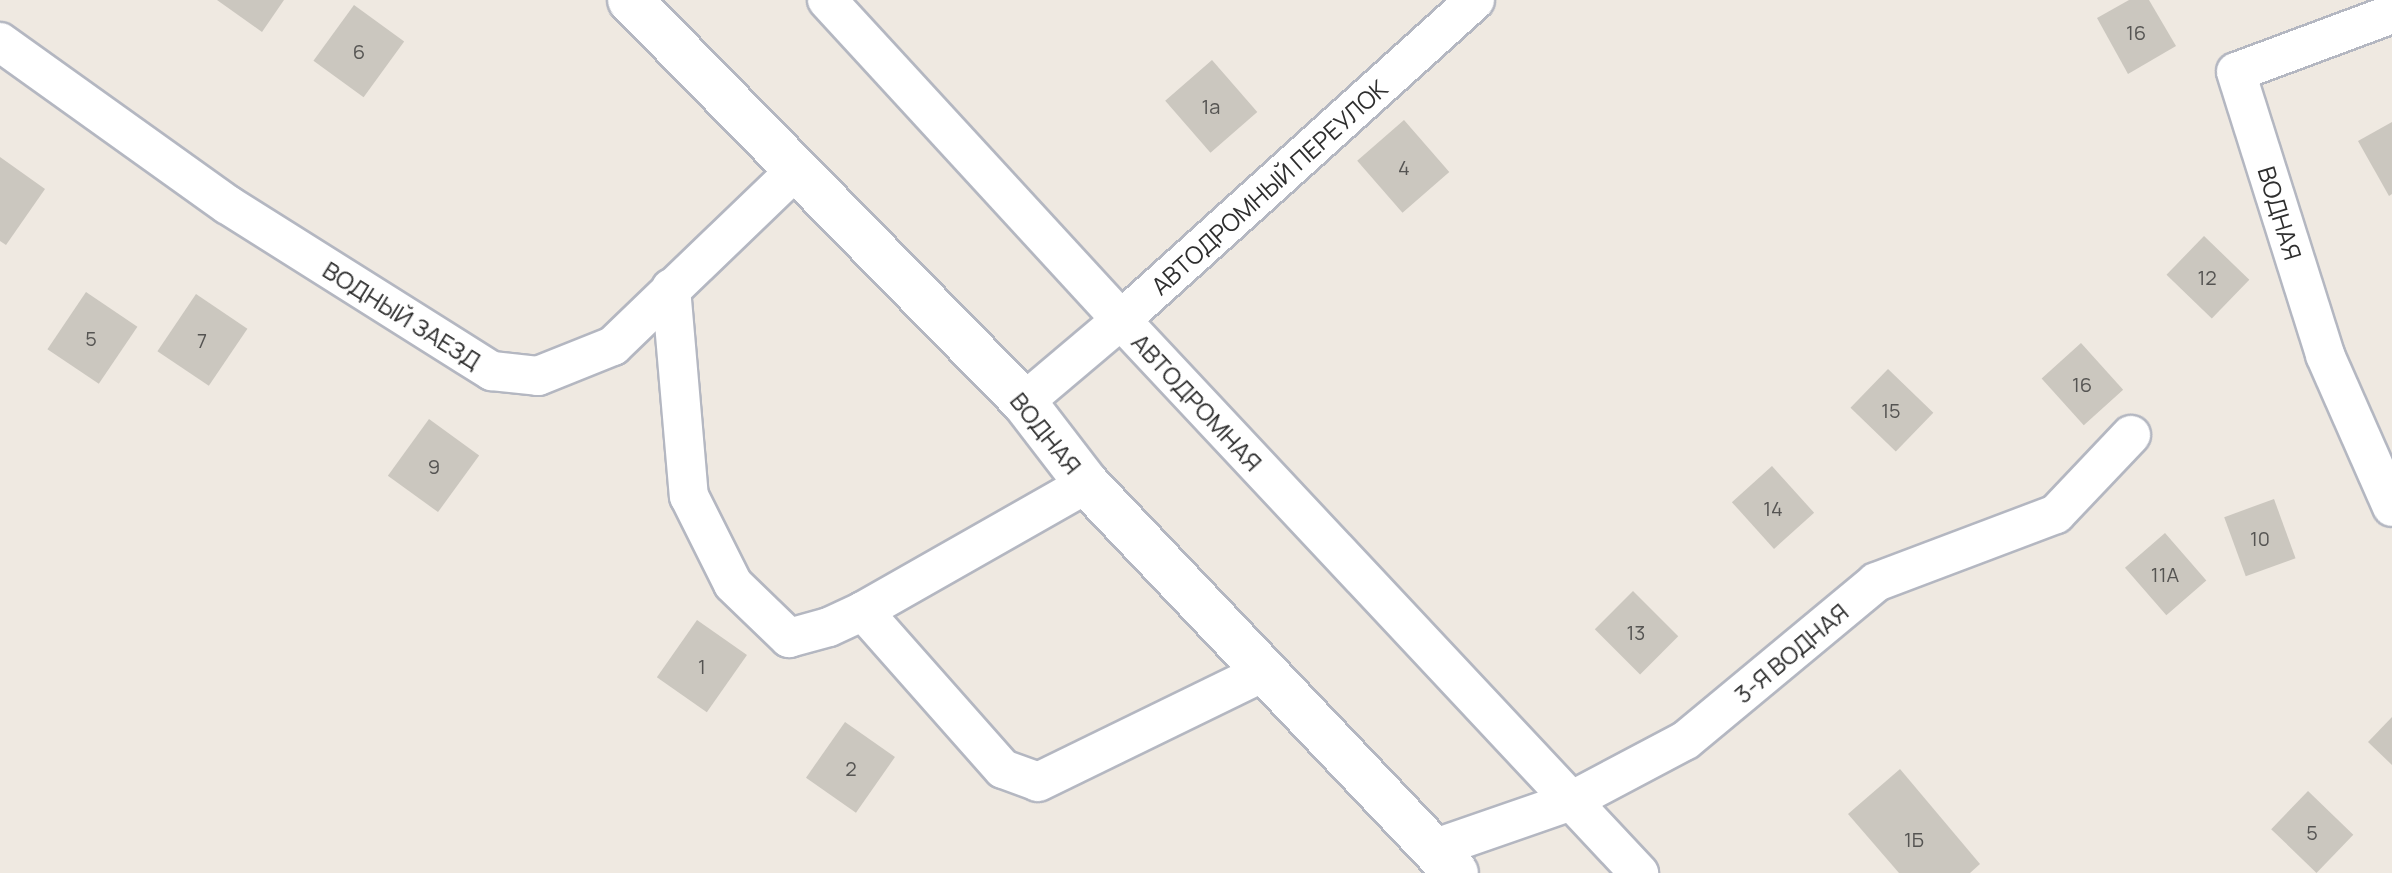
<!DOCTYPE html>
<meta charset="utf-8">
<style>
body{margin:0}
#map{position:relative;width:2392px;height:873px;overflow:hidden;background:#efe9e1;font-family:Manrope,sans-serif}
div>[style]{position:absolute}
.building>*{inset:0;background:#cbc7bf;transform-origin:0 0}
.roads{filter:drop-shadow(2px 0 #b4b7c1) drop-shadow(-2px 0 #b4b7c1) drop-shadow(0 2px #b4b7c1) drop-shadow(0 -2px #b4b7c1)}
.minor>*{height:38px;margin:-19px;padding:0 19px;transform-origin:19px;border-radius:19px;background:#fff}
.tertiary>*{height:44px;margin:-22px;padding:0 22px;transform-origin:22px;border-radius:22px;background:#fff}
span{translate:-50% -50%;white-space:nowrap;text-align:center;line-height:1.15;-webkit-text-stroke:7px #fff;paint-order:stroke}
.number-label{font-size:20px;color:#555452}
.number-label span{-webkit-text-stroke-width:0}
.street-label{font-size:24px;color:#2e2e2e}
</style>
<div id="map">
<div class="building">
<div style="clip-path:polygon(217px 0,284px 0,262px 32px)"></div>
<div style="clip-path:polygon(2129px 0,2149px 0,2176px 46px,2128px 74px,2097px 18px)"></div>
<div style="left:354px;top:5px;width:62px;height:69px;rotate:36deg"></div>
<div style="left:1212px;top:60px;width:69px;height:62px;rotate:49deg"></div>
<div style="left:1404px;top:120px;width:69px;height:62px;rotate:49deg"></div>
<div style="clip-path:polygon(2392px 122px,2392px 194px,2389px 196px,2358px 141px)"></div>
<div style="clip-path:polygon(0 157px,45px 189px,6px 245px,0 241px)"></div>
<div style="left:2204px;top:236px;width:63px;height:54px;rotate:44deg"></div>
<div style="left:86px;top:292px;width:62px;height:69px;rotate:34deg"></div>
<div style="left:196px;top:294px;width:62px;height:69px;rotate:34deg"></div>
<div style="left:2081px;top:343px;width:63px;height:53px;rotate:48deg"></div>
<div style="left:1888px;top:369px;width:63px;height:54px;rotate:44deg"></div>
<div style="left:429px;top:419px;width:62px;height:70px;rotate:36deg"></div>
<div style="left:1772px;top:466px;width:63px;height:54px;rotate:48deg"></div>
<div style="left:2274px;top:499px;width:63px;height:53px;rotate:70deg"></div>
<div style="left:2165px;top:533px;width:63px;height:53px;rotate:49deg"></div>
<div style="left:1633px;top:591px;width:64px;height:54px;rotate:45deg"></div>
<div style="left:697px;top:620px;width:61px;height:70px;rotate:35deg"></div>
<div style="clip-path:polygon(2392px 717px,2392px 765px,2368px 742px)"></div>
<div style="left:845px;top:722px;width:61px;height:68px;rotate:35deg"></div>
<div style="clip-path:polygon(1900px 769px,1980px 864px,1970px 873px,1899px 873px,1848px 814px)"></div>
<div style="left:2308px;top:791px;width:63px;height:53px;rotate:44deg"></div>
</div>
<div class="roads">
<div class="minor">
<div style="left:827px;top:0;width:435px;rotate:47.4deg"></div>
<div style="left:1121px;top:320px;width:758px;rotate:46.87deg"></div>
<div style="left:2392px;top:14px;width:166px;rotate:159.6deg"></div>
<div style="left:2236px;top:72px;width:297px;rotate:72.5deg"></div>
<div style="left:2325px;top:355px;width:166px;rotate:66.2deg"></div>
<div style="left:0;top:42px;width:280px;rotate:35.6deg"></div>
<div style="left:228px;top:205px;width:312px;rotate:32.2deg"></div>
<div style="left:492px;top:371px;width:46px;rotate:6.2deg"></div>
<div style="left:538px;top:376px;width:81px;rotate:-21.8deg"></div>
<div style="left:613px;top:346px;width:254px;rotate:-43.9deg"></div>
<div style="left:671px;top:288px;width:209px;rotate:85.1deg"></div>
<div style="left:689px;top:496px;width:98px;rotate:63.4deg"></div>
<div style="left:733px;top:584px;width:78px;rotate:44deg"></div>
<div style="left:789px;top:638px;width:41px;rotate:-15.4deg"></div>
<div style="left:829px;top:627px;width:38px;rotate:-25deg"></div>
<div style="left:863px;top:611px;width:257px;rotate:-29.6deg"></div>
<div style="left:1024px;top:402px;width:127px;rotate:-40.2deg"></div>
<div style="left:1121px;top:320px;width:477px;rotate:-42.1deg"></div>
<div style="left:863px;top:611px;width:211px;rotate:48.5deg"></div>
<div style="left:1003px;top:769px;width:37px;rotate:20deg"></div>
<div style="left:1038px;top:782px;width:254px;rotate:-26deg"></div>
<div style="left:1433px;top:849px;width:144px;rotate:-19.1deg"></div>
<div style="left:1569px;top:802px;width:132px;rotate:-27.9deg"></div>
<div style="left:1686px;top:740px;width:247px;rotate:-39.7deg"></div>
<div style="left:1876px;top:582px;width:192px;rotate:-20.7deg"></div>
<div style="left:2056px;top:514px;width:109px;rotate:-46.5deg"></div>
</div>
<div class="tertiary">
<div style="left:630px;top:0;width:563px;rotate:45.58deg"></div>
<div style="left:1024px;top:402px;width:103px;rotate:52.5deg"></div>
<div style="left:1087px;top:484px;width:536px;rotate:46.51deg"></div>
</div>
</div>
<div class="number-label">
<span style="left:2136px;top:32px">16</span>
<span style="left:359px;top:51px">6</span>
<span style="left:1211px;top:106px">1а</span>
<span style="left:1404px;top:167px">4</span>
<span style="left:2207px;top:277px">12</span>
<span style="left:91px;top:338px">5</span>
<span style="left:202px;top:340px">7</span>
<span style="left:2082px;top:384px">16</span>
<span style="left:1891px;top:410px">15</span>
<span style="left:434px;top:466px">9</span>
<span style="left:1773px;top:508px">14</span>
<span style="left:2260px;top:538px">10</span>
<span style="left:2165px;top:574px">11А</span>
<span style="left:1636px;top:632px">13</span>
<span style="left:702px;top:666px">1</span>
<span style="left:851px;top:768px">2</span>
<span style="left:2312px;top:832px">5</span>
<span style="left:1914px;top:839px">1Б</span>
</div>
<div class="street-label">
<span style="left:1269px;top:187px;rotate:-42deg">АВТОДРОМНЫЙ ПЕРЕУЛОК</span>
<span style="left:2280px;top:213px;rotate:73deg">ВОДНАЯ</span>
<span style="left:402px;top:315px;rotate:32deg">ВОДНЫЙ ЗАЕЗД</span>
<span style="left:1197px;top:402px;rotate:47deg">АВТОДРОМНАЯ</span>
<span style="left:1046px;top:433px;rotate:51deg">ВОДНАЯ</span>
<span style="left:1791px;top:653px;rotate:-40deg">3-Я ВОДНАЯ</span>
</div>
</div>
